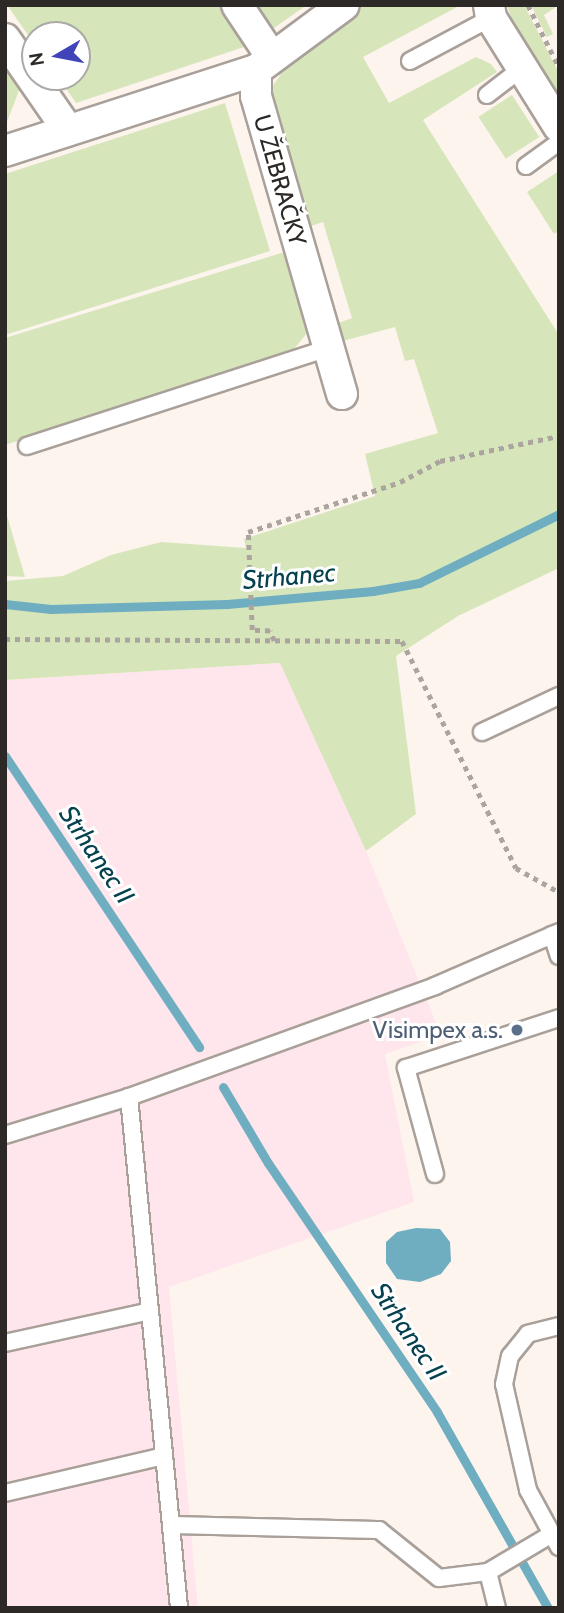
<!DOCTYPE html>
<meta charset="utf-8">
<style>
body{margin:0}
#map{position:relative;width:564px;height:1613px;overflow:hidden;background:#fef4ee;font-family:Cabin,sans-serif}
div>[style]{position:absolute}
.commercial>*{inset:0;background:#ffe5ec}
.green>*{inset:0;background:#d6e6ba;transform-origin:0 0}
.water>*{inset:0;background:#6faec1}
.stream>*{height:9px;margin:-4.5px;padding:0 4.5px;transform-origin:4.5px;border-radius:4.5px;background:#6faec1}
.path>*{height:4.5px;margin-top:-2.25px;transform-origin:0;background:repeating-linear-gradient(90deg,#aba49f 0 5px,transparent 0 10px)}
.roads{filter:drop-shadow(2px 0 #a9a09a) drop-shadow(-2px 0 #a9a09a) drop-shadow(0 2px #a9a09a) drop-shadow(0 -2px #a9a09a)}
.lane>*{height:16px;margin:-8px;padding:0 8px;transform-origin:8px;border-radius:8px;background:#fff}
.street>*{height:30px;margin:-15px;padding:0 15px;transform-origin:15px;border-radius:15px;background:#fff}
.dots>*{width:19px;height:19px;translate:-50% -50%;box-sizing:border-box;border:4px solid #fff;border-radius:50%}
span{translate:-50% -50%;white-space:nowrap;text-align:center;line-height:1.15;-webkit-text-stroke:6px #fff;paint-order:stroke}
.street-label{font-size:24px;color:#2c2926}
.service-label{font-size:24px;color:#4e5e75}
.right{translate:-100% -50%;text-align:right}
.water-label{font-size:26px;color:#06414f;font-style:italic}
.frame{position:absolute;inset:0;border:7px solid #2c2926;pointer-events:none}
.north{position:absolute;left:21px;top:21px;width:70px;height:70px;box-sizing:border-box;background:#fff;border:2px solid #aba9a8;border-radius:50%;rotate:260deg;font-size:19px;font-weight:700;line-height:28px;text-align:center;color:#2c2926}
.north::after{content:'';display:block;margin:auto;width:24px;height:32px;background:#4144b9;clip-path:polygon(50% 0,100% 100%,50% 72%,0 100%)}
</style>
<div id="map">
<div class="commercial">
<div style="clip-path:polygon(281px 663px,366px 851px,441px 1035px,385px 1054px,414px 1202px,169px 1287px,198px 1608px,5px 1608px,5px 680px)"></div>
</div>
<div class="green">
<div style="clip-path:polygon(7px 5px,226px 5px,253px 44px,76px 103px,58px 77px,77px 77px,77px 35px,35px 35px,35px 45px)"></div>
<div style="clip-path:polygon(253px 5px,307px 5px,271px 30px)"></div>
<div style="clip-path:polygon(364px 5px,461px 5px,363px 57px,389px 103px,476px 57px,491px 64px,497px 72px,423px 120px,559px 335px,559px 568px,458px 616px,396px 656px,416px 814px,366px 851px,280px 663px,5px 680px,5px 581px,63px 576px,111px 555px,161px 542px,246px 548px,244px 539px,375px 496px,365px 454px,438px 433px,414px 359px,405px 361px,395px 327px,339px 342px,333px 325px,352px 318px,323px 222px,305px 228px,268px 93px,295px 53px)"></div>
<div style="clip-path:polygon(507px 5px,524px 5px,559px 73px,559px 100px,515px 28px)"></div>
<div style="clip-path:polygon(531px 5px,559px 5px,544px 15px,553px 34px,547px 37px)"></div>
<div style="clip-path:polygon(5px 67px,20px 88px,5px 127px)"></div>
<div style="left:512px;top:95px;width:50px;height:40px;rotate:57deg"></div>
<div style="clip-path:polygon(225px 103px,270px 251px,5px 335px,5px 174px)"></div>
<div style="clip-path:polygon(559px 171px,559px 231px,554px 234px,527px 192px)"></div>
<div style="clip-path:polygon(291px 250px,313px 326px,293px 350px,5px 445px,5px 338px)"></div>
<div style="clip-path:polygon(5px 509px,25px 577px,5px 576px)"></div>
</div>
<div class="water">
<div style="clip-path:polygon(416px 1228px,440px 1229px,450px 1242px,451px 1261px,441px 1274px,420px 1282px,397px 1279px,386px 1263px,386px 1242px,397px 1232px)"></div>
</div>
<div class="stream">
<div style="left:5px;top:604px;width:46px;rotate:6.2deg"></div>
<div style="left:51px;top:609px;width:176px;rotate:-1.6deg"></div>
<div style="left:227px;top:604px;width:147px;rotate:-5.1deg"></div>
<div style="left:373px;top:591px;width:47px;rotate:-9.9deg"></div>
<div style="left:419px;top:583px;width:156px;rotate:-26.2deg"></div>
<div style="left:5px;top:756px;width:350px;rotate:56.3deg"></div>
<div style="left:223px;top:1087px;width:88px;rotate:59.4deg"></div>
<div style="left:268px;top:1163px;width:301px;rotate:55.8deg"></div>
<div style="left:437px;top:1412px;width:225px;rotate:60.5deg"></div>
</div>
<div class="path">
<div style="left:528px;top:5px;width:69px;rotate:63.4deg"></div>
<div style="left:5px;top:639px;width:397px;rotate:0.3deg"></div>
<div style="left:402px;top:641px;width:254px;rotate:63.3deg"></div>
<div style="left:516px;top:868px;width:49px;rotate:29.2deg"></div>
<div style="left:274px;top:641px;width:11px;rotate:-112deg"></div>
<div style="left:270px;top:631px;width:18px;rotate:-177deg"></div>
<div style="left:252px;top:630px;width:98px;rotate:-92.3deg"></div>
<div style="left:248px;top:532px;width:160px;rotate:-18.2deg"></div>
<div style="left:400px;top:482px;width:45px;rotate:-27.7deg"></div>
<div style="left:440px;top:461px;width:122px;rotate:-11.9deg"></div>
</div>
<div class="roads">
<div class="lane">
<div style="left:410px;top:61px;width:92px;rotate:-28deg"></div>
<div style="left:487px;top:95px;width:44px;rotate:-37.6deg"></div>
<div style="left:526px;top:166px;width:41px;rotate:-36deg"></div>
<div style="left:27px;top:446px;width:318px;rotate:-18deg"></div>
<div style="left:482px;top:732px;width:85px;rotate:-25.1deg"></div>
<div style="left:552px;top:935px;width:22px;rotate:72deg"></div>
<div style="left:129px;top:1097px;width:513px;rotate:84.41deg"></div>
<div style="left:5px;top:1135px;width:130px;rotate:-17deg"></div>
<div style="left:129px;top:1097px;width:326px;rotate:-19.9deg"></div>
<div style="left:435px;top:986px;width:135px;rotate:-23.5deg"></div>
<div style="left:435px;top:1174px;width:110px;rotate:-105.3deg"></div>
<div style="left:406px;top:1068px;width:161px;rotate:-18.1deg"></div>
<div style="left:559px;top:1326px;width:32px;rotate:166deg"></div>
<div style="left:528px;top:1334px;width:28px;rotate:129deg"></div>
<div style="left:510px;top:1356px;width:29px;rotate:102deg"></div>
<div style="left:504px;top:1384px;width:109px;rotate:77.2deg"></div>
<div style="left:528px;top:1490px;width:65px;rotate:61.5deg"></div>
<div style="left:5px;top:1343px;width:148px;rotate:-12.4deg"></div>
<div style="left:5px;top:1493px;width:163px;rotate:-13.1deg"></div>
<div style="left:171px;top:1525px;width:208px;rotate:1.4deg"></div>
<div style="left:379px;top:1530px;width:77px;rotate:38.7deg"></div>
<div style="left:439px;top:1578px;width:49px;rotate:-7deg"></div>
<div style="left:488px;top:1572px;width:37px;rotate:76deg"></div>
<div style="left:488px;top:1572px;width:74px;rotate:-30.7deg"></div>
</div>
<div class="street">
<div style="left:237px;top:5px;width:61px;rotate:56.3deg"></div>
<div style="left:489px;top:5px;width:13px;rotate:81deg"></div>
<div style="left:491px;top:18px;width:128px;rotate:58deg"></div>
<div style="left:5px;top:39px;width:111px;rotate:55.3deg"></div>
<div style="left:5px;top:151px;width:264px;rotate:-17.9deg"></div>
<div style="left:342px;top:394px;width:310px;rotate:-106.1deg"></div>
<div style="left:256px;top:96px;width:26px;rotate:-90deg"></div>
<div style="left:256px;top:70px;width:109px;rotate:-36.5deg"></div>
</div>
</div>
<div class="dots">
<div style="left:517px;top:1030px;background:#5c6f8a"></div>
</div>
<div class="street-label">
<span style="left:280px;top:180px;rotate:74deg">U ŽEBRAČKY</span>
</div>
<div class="service-label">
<span class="right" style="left:503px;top:1030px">Visimpex a.s.</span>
</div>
<div class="water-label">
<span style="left:289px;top:577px;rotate:-5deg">Strhanec</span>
<span style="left:96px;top:855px;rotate:56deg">Strhanec II</span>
<span style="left:408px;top:1332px;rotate:56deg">Strhanec II</span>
</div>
<div class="frame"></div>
<div class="north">N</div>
</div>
